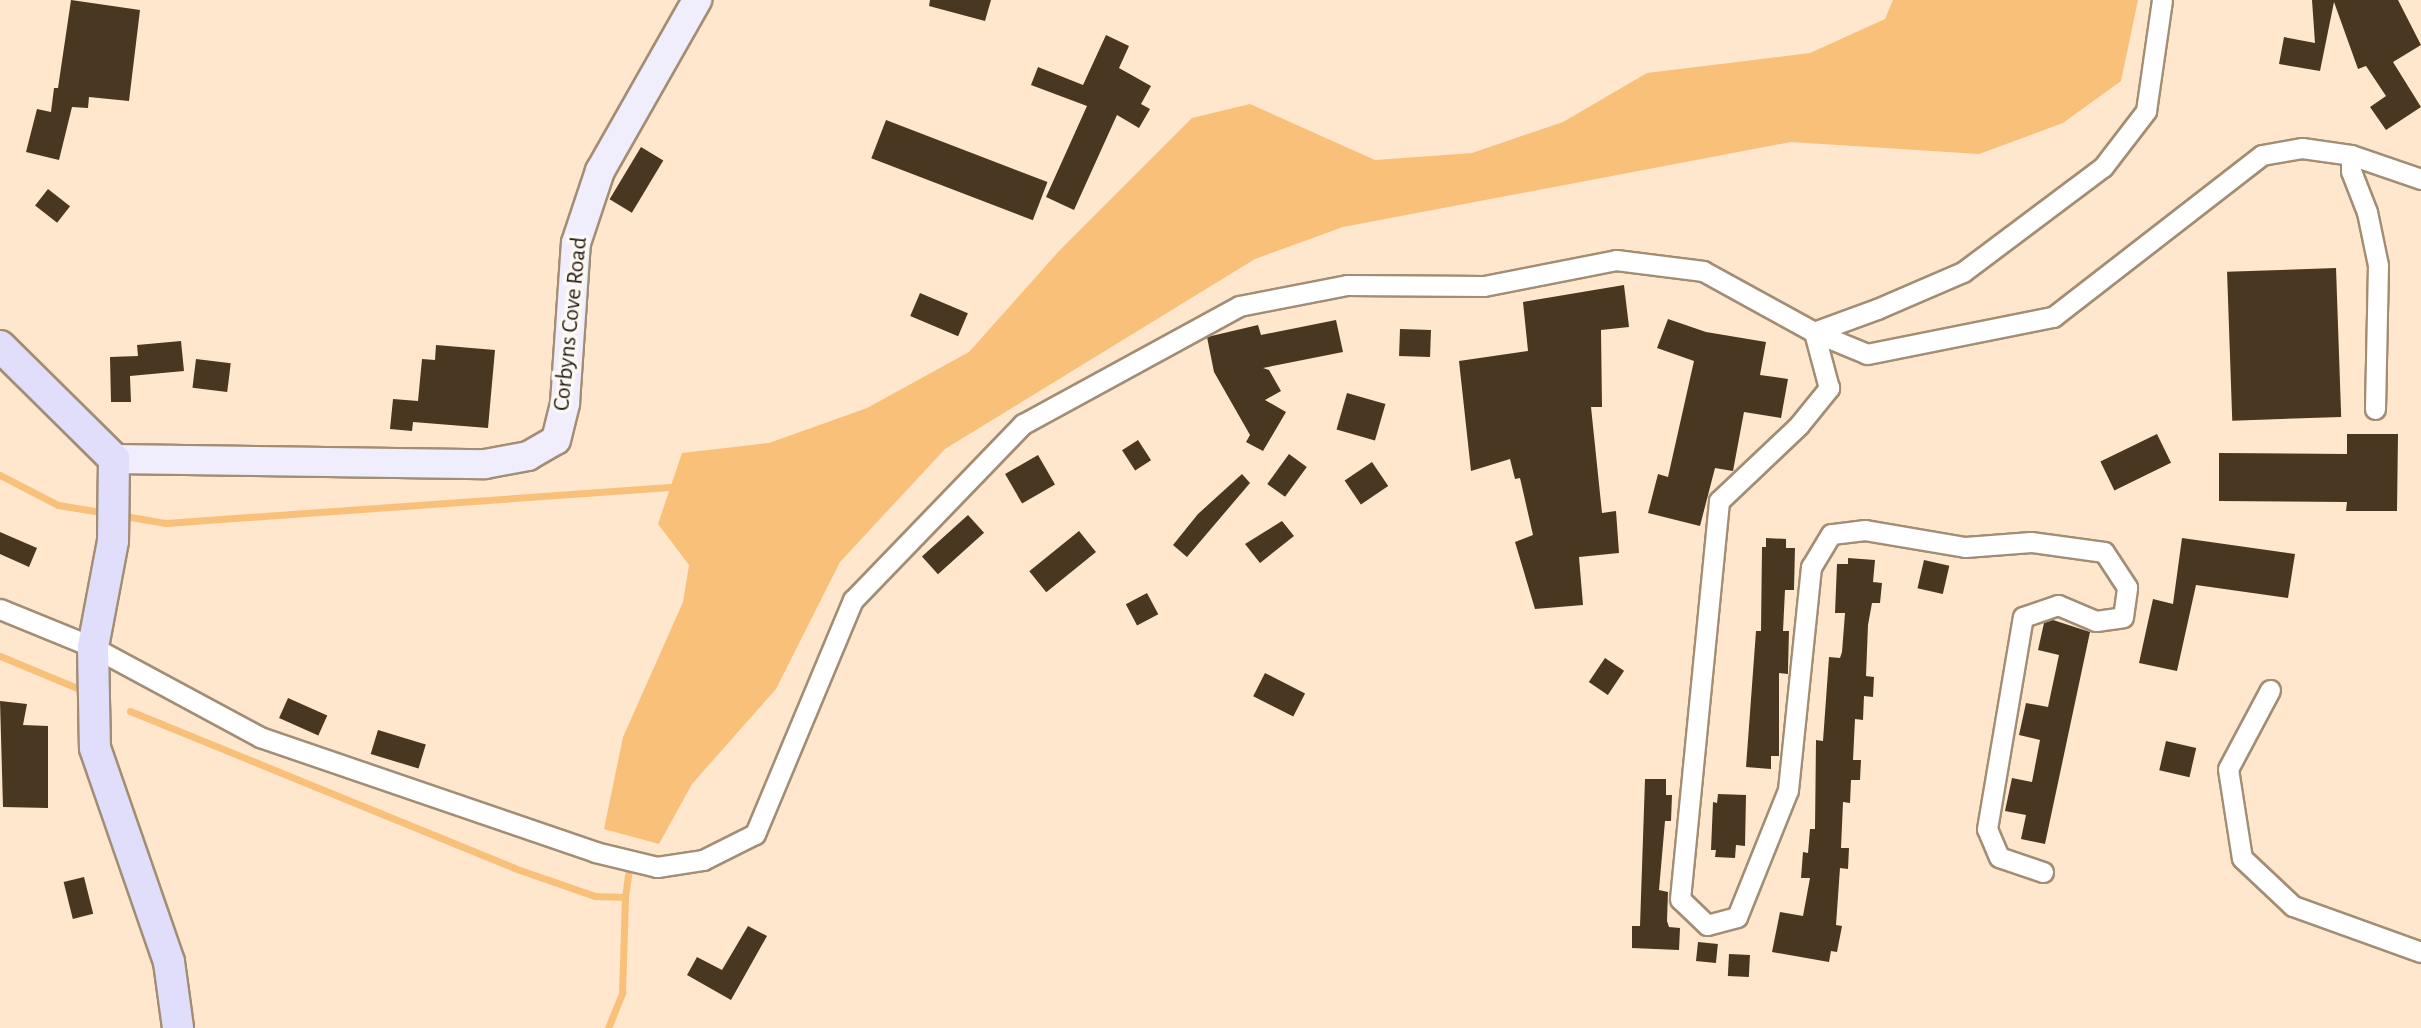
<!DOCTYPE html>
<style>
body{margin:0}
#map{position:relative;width:2421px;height:1028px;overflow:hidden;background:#fee7cd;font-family:"Alegreya Sans",sans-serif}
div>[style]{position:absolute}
.water>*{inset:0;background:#f9c079}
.stream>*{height:7px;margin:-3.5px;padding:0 3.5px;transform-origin:3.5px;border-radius:3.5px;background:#f9c079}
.building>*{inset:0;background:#493721;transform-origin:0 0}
.roads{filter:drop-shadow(2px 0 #a28d75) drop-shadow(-2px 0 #a28d75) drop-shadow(0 2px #a28d75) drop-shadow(0 -2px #a28d75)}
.street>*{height:19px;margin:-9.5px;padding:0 9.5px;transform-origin:9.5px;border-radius:9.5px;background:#fff}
.secondary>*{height:28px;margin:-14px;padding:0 14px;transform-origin:14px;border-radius:14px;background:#f0eefd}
.primary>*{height:30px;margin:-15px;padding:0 15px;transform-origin:15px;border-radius:15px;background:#e0defa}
span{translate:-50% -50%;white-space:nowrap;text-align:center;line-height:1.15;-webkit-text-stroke:7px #fcf8f3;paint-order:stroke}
.street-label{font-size:24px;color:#251d14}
</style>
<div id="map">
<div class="water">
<div style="clip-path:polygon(1893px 0,2138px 0,2121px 81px,2063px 123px,1979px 154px,1791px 142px,1343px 227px,1255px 259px,945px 449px,840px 562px,776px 689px,692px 784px,659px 844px,604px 829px,623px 737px,683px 602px,689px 565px,658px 524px,682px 453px,769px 443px,867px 408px,969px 352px,1059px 251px,1192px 118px,1250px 104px,1375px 160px,1472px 153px,1563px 122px,1647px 73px,1810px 53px,1885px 19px)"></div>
</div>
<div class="stream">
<div style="left:0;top:475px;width:65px;rotate:27.3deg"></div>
<div style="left:58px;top:505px;width:50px;rotate:9.3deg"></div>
<div style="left:119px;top:515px;width:48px;rotate:9.7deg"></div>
<div style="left:166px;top:523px;width:505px;rotate:-4.09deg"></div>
<div style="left:0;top:656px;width:94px;rotate:22.5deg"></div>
<div style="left:130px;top:711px;width:415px;rotate:22.2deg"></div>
<div style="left:514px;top:868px;width:86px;rotate:19.1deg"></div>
<div style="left:595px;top:896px;width:30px;rotate:2deg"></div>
<div style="left:625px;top:897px;width:27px;rotate:-82deg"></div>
<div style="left:608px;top:1028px;width:38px;rotate:-68deg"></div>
<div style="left:622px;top:993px;width:96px;rotate:-88.2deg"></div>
</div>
<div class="building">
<div style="clip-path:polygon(71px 0,140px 10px,129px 101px,89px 97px,88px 108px,72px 107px,59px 160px,26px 152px,37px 109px,51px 112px,54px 88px,58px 88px)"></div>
<div style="clip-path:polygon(930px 0,991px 0,985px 21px,929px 6px)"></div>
<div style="clip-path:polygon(2312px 0,2398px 0,2421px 45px,2393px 62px,2421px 107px,2386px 130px,2370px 107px,2386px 96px,2366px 66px,2358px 69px,2334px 2px,2320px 71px,2279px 64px,2284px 37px,2315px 43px)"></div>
<div style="clip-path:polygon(1106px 35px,1129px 46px,1119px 68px,1151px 86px,1141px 104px,1150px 109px,1139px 128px,1117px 115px,1074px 210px,1046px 197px,1087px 106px,1031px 85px,1038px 67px,1083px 85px)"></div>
<div style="left:886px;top:120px;width:173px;height:41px;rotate:21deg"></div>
<div style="left:641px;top:147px;width:26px;height:61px;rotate:31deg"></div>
<div style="left:48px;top:189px;width:28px;height:21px;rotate:38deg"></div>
<div style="left:2336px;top:268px;width:149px;height:109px;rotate:88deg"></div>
<div style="clip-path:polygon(1624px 285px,1629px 327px,1601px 330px,1602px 407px,1591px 407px,1602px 513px,1616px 511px,1619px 553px,1579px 557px,1583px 605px,1535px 609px,1515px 542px,1533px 535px,1520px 478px,1515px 479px,1510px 459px,1471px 471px,1459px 361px,1528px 351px,1523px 302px)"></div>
<div style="left:920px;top:293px;width:52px;height:25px;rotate:23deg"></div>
<div style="clip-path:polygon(1668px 319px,1706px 332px,1766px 342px,1760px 375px,1788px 379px,1781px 418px,1744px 412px,1733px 471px,1715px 468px,1700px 526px,1648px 513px,1658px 474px,1668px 477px,1694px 361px,1657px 348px)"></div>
<div style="clip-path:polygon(1336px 320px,1343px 352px,1263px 368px,1269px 370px,1281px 391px,1265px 400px,1286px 412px,1263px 451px,1246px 442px,1250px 435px,1214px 372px,1207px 337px,1258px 325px,1261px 335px)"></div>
<div style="left:1400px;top:329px;width:31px;height:27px;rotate:2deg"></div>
<div style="clip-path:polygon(181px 341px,184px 371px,130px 376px,131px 402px,111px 402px,110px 357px,138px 356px,137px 345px)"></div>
<div style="clip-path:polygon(436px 345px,495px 350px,488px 428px,413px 422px,412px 431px,390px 429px,393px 399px,418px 401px,422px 359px,435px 360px)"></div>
<div style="left:196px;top:359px;width:35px;height:29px;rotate:7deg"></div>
<div style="left:1347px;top:393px;width:40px;height:38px;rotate:16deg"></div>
<div style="left:2157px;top:434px;width:32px;height:63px;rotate:64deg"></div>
<div style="clip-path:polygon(2347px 434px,2398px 434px,2397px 511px,2346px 511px,2347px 502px,2219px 501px,2219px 453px,2347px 454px)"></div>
<div style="left:1138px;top:440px;width:24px;height:19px;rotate:57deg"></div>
<div style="left:1289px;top:454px;width:22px;height:37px;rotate:36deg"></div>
<div style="left:1038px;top:455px;width:34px;height:38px;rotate:60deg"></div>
<div style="left:1372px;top:462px;width:29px;height:33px;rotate:56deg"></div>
<div style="clip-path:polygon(1242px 474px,1250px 483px,1187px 557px,1173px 545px,1198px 514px)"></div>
<div style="left:968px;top:515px;width:24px;height:62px;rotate:48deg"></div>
<div style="clip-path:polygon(1282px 521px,1294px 536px,1260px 563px,1245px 544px)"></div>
<div style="left:1079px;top:531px;width:27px;height:64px;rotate:51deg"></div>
<div style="clip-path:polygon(0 532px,37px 548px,29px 567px,0 554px)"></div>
<div style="clip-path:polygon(1766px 538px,1786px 539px,1786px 548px,1795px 548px,1794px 590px,1785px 590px,1783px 631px,1789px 631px,1788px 669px,1788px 674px,1779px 673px,1779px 756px,1771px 756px,1771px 769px,1746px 767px,1756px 631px,1761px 631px,1762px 547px,1766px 547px)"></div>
<div style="clip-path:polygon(2182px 538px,2295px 554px,2288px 598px,2196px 585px,2177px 671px,2139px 663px,2153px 599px,2173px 604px)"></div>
<div style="clip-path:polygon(1848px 558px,1875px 560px,1873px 582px,1882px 583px,1880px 603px,1872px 603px,1868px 625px,1866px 676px,1874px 677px,1873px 697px,1864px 696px,1863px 720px,1855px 719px,1853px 760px,1861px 760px,1860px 780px,1851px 780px,1850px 803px,1843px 802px,1841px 848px,1849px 848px,1848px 869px,1840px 868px,1836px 925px,1842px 926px,1837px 952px,1831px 951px,1829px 962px,1772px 952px,1780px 912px,1803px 916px,1810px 878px,1801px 878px,1803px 852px,1808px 853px,1810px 829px,1815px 829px,1816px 740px,1823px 741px,1829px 657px,1840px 658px,1842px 652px,1845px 613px,1835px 613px,1837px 564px,1848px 564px)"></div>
<div style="left:1924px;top:560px;width:26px;height:29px;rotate:13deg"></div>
<div style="left:1147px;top:593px;width:24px;height:24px;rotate:62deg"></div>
<div style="clip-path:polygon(2053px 620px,2090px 632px,2045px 844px,2021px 839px,2026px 815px,2005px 811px,2012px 778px,2032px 782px,2040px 740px,2019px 735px,2026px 703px,2048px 707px,2059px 655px,2038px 650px,2044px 623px)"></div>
<div style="left:1605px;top:658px;width:23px;height:29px;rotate:34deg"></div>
<div style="left:1265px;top:673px;width:45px;height:26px;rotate:27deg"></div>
<div style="left:288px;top:698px;width:43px;height:22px;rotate:24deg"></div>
<div style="clip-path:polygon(0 701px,27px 704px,23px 725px,48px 726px,48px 808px,3px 807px)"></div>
<div style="left:378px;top:730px;width:50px;height:25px;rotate:17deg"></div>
<div style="left:2166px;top:741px;width:31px;height:30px;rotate:13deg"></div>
<div style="clip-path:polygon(1645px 779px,1666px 779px,1666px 795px,1672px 795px,1671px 821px,1665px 821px,1659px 890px,1668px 892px,1667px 921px,1669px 927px,1680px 928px,1679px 950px,1632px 948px,1632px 926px,1640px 926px)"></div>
<div style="clip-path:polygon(1718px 794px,1746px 795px,1745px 846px,1736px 845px,1735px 858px,1715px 857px,1716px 850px,1711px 850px,1713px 802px,1717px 803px)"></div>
<div style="left:84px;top:877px;width:38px;height:21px;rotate:76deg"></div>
<div style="clip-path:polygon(748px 926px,767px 936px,731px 1000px,687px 975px,697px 957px,722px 970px)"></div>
<div style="left:1698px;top:942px;width:20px;height:19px;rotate:6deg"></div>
<div style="left:1729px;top:954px;width:21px;height:22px;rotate:3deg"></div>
</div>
<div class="roads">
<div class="street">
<div style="left:2351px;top:155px;width:16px;rotate:90deg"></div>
<div style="left:2351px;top:171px;width:44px;rotate:68.7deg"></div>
<div style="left:2367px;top:212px;width:54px;rotate:78.3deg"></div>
<div style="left:2378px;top:265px;width:144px;rotate:91.2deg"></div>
<div style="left:0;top:609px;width:100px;rotate:22.2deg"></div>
<div style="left:93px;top:647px;width:190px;rotate:28.3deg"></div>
<div style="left:260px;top:737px;width:354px;rotate:18.9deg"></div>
<div style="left:595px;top:852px;width:64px;rotate:13.6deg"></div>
<div style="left:657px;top:867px;width:47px;rotate:-8.7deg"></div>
<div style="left:703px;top:860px;width:58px;rotate:-26.6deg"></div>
<div style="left:755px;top:834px;width:254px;rotate:-67.3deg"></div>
<div style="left:853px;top:600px;width:245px;rotate:-46deg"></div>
<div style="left:1023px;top:424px;width:246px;rotate:-28.6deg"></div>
<div style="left:1239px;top:306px;width:110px;rotate:-11deg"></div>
<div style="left:1347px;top:285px;width:137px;rotate:0.4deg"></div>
<div style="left:1484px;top:286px;width:135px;rotate:-11.1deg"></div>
<div style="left:1616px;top:260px;width:88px;rotate:7.2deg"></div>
<div style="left:1703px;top:271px;width:127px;rotate:28.8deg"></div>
<div style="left:1814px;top:332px;width:67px;rotate:-20.1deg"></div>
<div style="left:1877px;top:309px;width:94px;rotate:-23.3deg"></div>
<div style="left:1963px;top:272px;width:175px;rotate:-36.9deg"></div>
<div style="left:2103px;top:167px;width:71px;rotate:-52.5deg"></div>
<div style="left:2146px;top:111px;width:112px;rotate:-81.8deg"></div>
<div style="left:2270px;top:690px;width:89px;rotate:118deg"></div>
<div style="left:2228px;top:769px;width:90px;rotate:81.1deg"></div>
<div style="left:2242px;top:858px;width:70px;rotate:43.3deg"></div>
<div style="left:2293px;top:906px;width:136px;rotate:19.8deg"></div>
<div style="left:2043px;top:872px;width:46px;rotate:-161.2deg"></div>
<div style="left:1999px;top:857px;width:30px;rotate:-113deg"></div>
<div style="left:1987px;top:829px;width:215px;rotate:-80.4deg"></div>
<div style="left:2023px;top:617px;width:37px;rotate:-19deg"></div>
<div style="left:2058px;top:605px;width:41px;rotate:22.8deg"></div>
<div style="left:2096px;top:621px;width:27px;rotate:-8deg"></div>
<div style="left:2123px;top:617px;width:30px;rotate:-82deg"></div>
<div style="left:2127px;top:587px;width:42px;rotate:-123.3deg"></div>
<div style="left:2104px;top:552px;width:74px;rotate:-172.2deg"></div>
<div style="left:2031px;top:542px;width:66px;rotate:175.7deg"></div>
<div style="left:1965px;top:547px;width:101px;rotate:-170.4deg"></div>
<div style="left:1865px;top:530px;width:34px;rotate:173deg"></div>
<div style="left:1831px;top:534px;width:39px;rotate:121deg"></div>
<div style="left:1811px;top:567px;width:224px;rotate:95.9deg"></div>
<div style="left:1788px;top:790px;width:137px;rotate:111.9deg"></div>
<div style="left:1737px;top:917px;width:31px;rotate:165deg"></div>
<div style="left:1707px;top:925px;width:37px;rotate:-136deg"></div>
<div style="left:1680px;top:899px;width:400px;rotate:-84.4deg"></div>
<div style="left:1719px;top:501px;width:110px;rotate:-43.5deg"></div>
<div style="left:1799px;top:425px;width:48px;rotate:-51deg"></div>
<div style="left:1829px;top:388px;width:58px;rotate:-105deg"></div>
<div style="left:1814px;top:332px;width:57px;rotate:22.5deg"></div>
<div style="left:1867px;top:354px;width:190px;rotate:-11.3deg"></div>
<div style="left:2053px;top:317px;width:264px;rotate:-37.8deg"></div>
<div style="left:2262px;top:155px;width:41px;rotate:-9.9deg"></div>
<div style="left:2302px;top:148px;width:49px;rotate:8.1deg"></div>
<div style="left:2351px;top:155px;width:74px;rotate:18.9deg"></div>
</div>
<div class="secondary">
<div style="left:114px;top:459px;width:371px;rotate:0.8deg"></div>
<div style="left:485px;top:464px;width:44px;rotate:-10.5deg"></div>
<div style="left:528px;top:456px;width:32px;rotate:-30deg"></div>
<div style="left:556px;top:440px;width:38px;rotate:-76deg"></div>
<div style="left:565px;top:403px;width:160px;rotate:-86.1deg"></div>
<div style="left:576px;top:243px;width:76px;rotate:-71.6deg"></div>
<div style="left:600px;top:171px;width:197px;rotate:-60.4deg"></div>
</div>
<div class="primary">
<div style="left:0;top:346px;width:161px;rotate:44.7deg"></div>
<div style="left:114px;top:459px;width:82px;rotate:90.7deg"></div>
<div style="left:113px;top:541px;width:108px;rotate:100.7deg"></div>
<div style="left:93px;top:647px;width:101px;rotate:88.9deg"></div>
<div style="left:95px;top:748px;width:226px;rotate:70.9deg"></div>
<div style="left:169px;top:962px;width:67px;rotate:82.2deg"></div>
</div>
</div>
<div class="street-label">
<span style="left:571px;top:324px;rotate:-84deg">Corbyns Cove Road</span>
</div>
</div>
